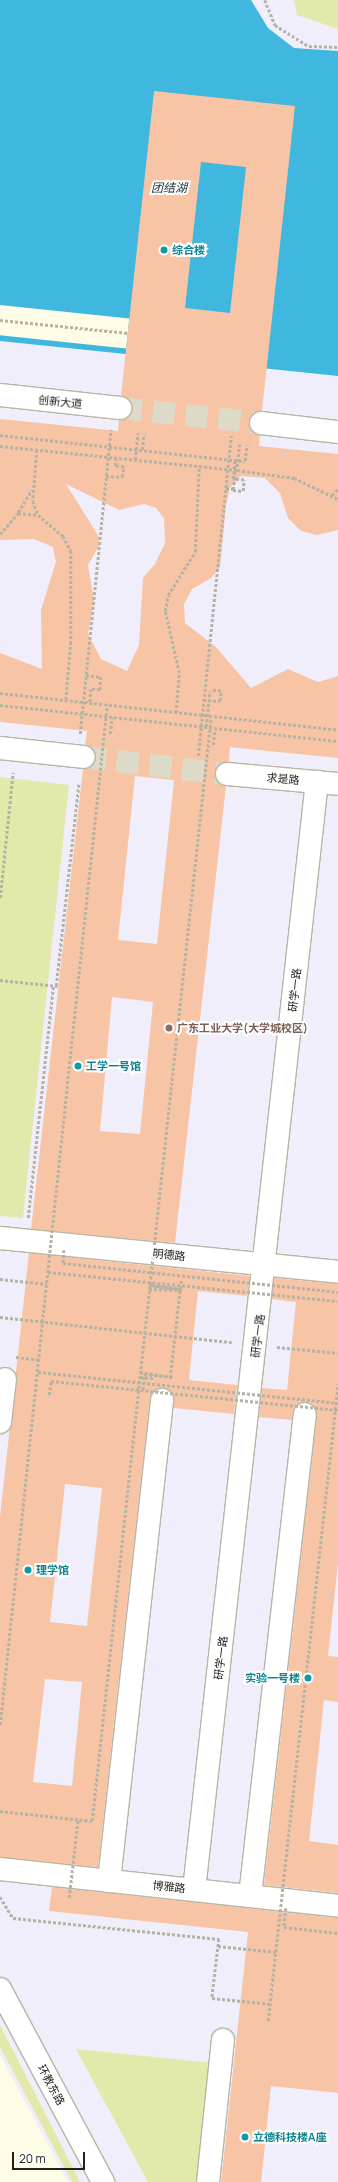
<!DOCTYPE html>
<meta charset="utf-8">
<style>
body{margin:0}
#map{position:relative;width:338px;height:2182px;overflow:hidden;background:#fefbe7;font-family:Manrope,"Noto Sans SC",sans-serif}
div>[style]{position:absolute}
.education>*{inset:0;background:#f0eefb}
.green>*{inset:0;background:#e2e9aa}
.water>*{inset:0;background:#3fb7de}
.pier>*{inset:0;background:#fefbe7;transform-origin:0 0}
.building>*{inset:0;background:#f7c5a6}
.minor-tunnel>*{height:22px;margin-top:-11px;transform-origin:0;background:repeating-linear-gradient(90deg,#dddac8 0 22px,transparent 0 33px)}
.path>*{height:2.5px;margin-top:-1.25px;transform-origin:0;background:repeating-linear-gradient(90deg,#b6b3a4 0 3px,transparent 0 5px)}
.roads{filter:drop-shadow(1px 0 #b8b5a3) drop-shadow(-1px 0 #b8b5a3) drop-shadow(0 1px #b8b5a3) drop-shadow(0 -1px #b8b5a3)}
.minor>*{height:22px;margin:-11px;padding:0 11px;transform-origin:11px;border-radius:11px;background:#fff}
.path-bridge>*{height:2.5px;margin-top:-1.25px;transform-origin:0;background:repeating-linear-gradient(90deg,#b6b3a4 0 3px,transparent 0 5px)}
.dots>*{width:11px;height:11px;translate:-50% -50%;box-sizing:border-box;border:2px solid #fff;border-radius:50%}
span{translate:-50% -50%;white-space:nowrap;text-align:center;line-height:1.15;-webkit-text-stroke:4px #fff;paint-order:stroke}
.culture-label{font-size:11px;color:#0d838f;font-weight:700}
.left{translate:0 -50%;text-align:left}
.right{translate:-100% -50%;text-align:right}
.street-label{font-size:11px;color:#22211a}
.education-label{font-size:11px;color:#785e54;font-weight:700}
.water-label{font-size:12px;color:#1b3037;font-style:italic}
.scale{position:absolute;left:12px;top:2152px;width:73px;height:18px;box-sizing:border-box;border:2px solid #22211a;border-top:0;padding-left:5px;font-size:12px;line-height:14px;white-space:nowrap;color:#22211a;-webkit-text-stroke:3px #fff;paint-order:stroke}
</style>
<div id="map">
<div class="education">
<div style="clip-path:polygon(0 0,338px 0,338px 2182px,68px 2182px,0 2055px)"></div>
</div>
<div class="green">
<div style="clip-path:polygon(294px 0,338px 0,338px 29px,297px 15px)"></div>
<div style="clip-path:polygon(0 777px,69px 785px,23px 1218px,0 1216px)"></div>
<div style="clip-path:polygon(0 2025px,74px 2170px,80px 2182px,72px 2182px,0 2047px)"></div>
<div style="clip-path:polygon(76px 2049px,212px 2063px,199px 2182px,148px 2182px)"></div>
</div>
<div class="water">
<div style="clip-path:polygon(0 0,251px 0,268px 28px,294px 48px,338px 51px,338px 376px,0 341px)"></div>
</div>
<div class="pier">
<div style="left:0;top:305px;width:130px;height:30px;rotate:6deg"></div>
</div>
<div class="building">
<div style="clip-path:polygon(evenodd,154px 91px,295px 106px,262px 411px,251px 415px,249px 422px,253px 433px,260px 435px,259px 446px,338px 454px,338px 530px,317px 535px,301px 531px,288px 518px,280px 493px,265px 478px,241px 476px,230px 488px,226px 505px,220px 567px,211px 578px,192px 589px,184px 604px,185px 623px,216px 647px,251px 688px,288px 669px,318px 682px,338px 676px,338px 758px,230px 747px,229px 762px,221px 763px,215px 772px,216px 780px,226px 786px,175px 1243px,31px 1229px,83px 769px,94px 765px,96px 758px,92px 747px,85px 745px,87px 731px,0 722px,0 653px,42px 669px,41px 610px,56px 562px,53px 547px,34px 539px,0 540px,0 419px,118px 431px,119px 420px,130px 415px,131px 403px,121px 396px,154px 91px,201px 162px,246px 167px,230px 313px,185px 308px,201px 162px,154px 91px,66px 484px,119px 510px,144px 504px,156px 508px,164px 518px,165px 543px,155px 564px,143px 578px,139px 645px,127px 671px,101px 659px,88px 634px,94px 600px,88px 565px,99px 546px,99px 537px,66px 484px,154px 91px,135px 776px,174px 780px,157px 944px,118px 940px,135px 776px,154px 91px,112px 997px,153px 1002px,140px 1134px,100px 1131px,112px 997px)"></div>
<div style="clip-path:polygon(evenodd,29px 1253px,250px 1276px,247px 1296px,198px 1291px,189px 1380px,237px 1385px,234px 1414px,174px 1408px,173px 1395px,164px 1388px,157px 1389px,150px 1398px,98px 1867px,0 1857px,0 1517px,29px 1253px,65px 1484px,102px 1488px,87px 1626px,50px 1622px,65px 1484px,29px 1253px,45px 1679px,82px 1682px,72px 1786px,33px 1782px,45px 1679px)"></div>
<div style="clip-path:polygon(274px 1278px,338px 1284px,338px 1563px,328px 1656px,338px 1657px,338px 1702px,324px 1700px,309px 1841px,338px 1845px,338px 1893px,264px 1885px,317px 1415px,313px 1404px,306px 1402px,295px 1406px,292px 1420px,259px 1417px,262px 1388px,287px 1390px,296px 1302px,272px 1299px)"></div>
<div style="clip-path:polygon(52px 1887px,338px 1918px,338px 2093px,271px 2086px,261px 2182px,221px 2182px,248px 1932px,49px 1911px)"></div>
</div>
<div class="minor-tunnel">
<div style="left:120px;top:408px;width:142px;rotate:6.1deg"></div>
<div style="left:84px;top:757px;width:144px;rotate:6.8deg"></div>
</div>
<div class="path">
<div style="left:265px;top:0;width:27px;rotate:68deg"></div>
<div style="left:275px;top:25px;width:40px;rotate:32deg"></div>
<div style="left:309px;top:46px;width:29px;rotate:2deg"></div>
<div style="left:0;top:320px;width:129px;rotate:5.8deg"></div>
<div style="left:240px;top:444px;width:26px;rotate:97deg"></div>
<div style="left:237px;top:470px;width:58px;rotate:8deg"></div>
<div style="left:294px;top:478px;width:49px;rotate:25.5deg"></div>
<div style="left:37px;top:450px;width:51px;rotate:94.5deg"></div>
<div style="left:33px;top:501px;width:15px;rotate:70deg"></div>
<div style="left:38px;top:515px;width:33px;rotate:40deg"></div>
<div style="left:63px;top:536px;width:17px;rotate:62deg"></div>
<div style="left:71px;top:551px;width:91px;rotate:90deg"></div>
<div style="left:71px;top:642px;width:58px;rotate:94.9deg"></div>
<div style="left:142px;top:450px;width:16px;rotate:-83deg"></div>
<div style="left:135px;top:460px;width:27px;rotate:-84deg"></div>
<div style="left:106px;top:476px;width:16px;rotate:4deg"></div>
<div style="left:122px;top:477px;width:10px;rotate:-79deg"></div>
<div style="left:124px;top:467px;width:9px;rotate:-174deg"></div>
<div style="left:115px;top:466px;width:8px;rotate:-83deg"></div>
<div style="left:226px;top:488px;width:9px;rotate:6deg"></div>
<div style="left:233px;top:490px;width:10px;rotate:6deg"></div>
<div style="left:243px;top:491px;width:11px;rotate:-85deg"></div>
<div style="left:244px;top:480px;width:11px;rotate:-175deg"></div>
<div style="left:233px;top:479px;width:19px;rotate:-84deg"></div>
<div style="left:332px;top:495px;width:8px;rotate:-45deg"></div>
<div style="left:18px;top:512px;width:26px;rotate:-58deg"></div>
<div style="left:0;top:534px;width:28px;rotate:-49deg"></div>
<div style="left:18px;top:513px;width:20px;rotate:6deg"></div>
<div style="left:86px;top:675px;width:15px;rotate:8deg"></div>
<div style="left:101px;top:677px;width:13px;rotate:94deg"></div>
<div style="left:100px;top:690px;width:9px;rotate:-174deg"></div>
<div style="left:91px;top:689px;width:14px;rotate:94deg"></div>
<div style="left:203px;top:700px;width:17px;rotate:3deg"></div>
<div style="left:220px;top:701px;width:10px;rotate:-84deg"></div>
<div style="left:221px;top:691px;width:10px;rotate:-174deg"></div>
<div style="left:176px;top:713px;width:40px;rotate:-85.7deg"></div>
<div style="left:179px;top:673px;width:64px;rotate:-102.7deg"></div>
<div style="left:165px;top:611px;width:16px;rotate:-79deg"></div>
<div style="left:168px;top:595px;width:51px;rotate:-57.9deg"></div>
<div style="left:195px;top:552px;width:86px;rotate:-87.3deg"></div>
<div style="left:80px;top:734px;width:306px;rotate:-84.2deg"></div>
<div style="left:110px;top:734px;width:17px;rotate:-83deg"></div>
<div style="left:213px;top:745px;width:17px;rotate:-83deg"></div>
<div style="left:198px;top:756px;width:322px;rotate:-84.1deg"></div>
<div style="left:0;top:898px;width:126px;rotate:-84.1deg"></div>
<div style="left:0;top:980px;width:58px;rotate:5.9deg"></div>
<div style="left:56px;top:986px;width:205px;rotate:-83.6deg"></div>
<div style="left:28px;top:1218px;width:233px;rotate:-83.8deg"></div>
<div style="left:0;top:1279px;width:47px;rotate:6.1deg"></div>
<div style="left:149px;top:1285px;width:31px;rotate:6deg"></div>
<div style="left:0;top:1317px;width:233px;rotate:6.2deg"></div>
<div style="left:277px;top:1347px;width:61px;rotate:5.6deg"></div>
<div style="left:16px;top:1357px;width:23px;rotate:7deg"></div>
<div style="left:140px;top:1377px;width:13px;rotate:4deg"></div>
<div style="left:170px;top:1378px;width:99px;rotate:-83.6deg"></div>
<div style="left:0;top:1811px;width:93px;rotate:6.2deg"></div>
<div style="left:0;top:1897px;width:25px;rotate:58deg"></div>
<div style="left:13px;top:1918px;width:207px;rotate:5.8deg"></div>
<div style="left:219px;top:1939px;width:59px;rotate:96.8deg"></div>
<div style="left:212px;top:1998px;width:58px;rotate:5.9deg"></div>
<div style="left:218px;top:1946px;width:58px;rotate:5.9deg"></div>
</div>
<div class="roads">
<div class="minor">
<div style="left:0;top:395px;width:121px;rotate:6.2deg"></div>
<div style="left:261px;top:423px;width:78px;rotate:6.7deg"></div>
<div style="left:0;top:748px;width:84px;rotate:6.1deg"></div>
<div style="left:227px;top:774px;width:111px;rotate:5.1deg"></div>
<div style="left:0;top:1238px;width:340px;rotate:5.7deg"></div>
<div style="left:0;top:1422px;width:43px;rotate:-83.4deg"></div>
<div style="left:0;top:1869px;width:340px;rotate:6.2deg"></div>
<div style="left:109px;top:1881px;width:484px;rotate:-83.7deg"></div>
<div style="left:194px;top:1890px;width:1115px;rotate:-83.67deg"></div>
<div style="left:250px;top:1896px;width:485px;rotate:-83.5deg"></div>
<div style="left:0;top:1989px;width:219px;rotate:61.9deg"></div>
<div style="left:208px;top:2182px;width:143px;rotate:-84deg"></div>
</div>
</div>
<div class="path-bridge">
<div style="left:0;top:435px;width:246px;rotate:6.1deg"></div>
<div style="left:245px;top:461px;width:16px;rotate:-83deg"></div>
<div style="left:0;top:446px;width:238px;rotate:5.8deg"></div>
<div style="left:233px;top:490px;width:20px;rotate:-84deg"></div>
<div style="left:0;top:693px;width:340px;rotate:6.2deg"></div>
<div style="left:0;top:705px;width:340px;rotate:6.1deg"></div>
<div style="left:206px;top:727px;width:36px;rotate:-84deg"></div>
<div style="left:64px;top:1250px;width:13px;rotate:94deg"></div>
<div style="left:63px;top:1263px;width:277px;rotate:6deg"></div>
<div style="left:48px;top:1272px;width:291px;rotate:5.7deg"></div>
<div style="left:151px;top:1285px;width:31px;rotate:9deg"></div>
<div style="left:149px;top:1289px;width:33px;rotate:2deg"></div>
<div style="left:38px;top:1372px;width:302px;rotate:5.9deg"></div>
<div style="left:140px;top:1372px;width:33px;rotate:9deg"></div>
<div style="left:143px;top:1390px;width:16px;rotate:-86deg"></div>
<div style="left:144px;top:1374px;width:29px;rotate:6deg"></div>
<div style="left:49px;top:1395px;width:14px;rotate:-82deg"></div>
<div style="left:51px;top:1381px;width:288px;rotate:5.8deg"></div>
<div style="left:0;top:1725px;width:1026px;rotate:-84.01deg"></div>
<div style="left:92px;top:1821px;width:1110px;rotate:-83.85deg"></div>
<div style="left:69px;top:1898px;width:80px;rotate:-83.5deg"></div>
<div style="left:286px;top:1908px;width:19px;rotate:96deg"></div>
<div style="left:284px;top:1927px;width:54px;rotate:6.3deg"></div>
<div style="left:268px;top:2021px;width:641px;rotate:-83.73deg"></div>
</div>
<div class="dots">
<div style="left:164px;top:250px;background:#0f9aa8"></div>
<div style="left:169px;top:1028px;background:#8d6e63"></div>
<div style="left:78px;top:1066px;background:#0f9aa8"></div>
<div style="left:28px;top:1570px;background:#0f9aa8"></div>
<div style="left:308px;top:1678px;background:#0f9aa8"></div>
<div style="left:245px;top:2137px;background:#0f9aa8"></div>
</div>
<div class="culture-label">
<span class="left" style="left:172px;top:250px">综合楼</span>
<span class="left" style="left:86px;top:1066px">工学一号馆</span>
<span class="left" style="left:36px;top:1570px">理学馆</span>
<span class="right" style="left:300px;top:1678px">实验一号楼</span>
<span class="left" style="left:253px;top:2137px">立德科技楼A座</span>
</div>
<div class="street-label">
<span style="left:60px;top:402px;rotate:6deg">创新大道</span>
<span style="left:283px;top:779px;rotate:5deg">求是路</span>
<span style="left:295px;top:990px;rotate:-84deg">研学一路</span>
<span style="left:169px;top:1255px;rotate:6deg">明德路</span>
<span style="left:258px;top:1336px;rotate:-83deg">研学一路</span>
<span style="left:221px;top:1658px;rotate:-83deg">研学一路</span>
<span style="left:169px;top:1887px;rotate:6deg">博雅路</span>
<span style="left:51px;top:2085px;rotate:62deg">环教东路</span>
</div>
<div class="education-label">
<span class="left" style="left:177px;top:1028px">广东工业大学(大学城校区)</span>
</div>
<div class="water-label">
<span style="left:169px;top:188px">团结湖</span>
</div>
<div class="scale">20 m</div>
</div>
